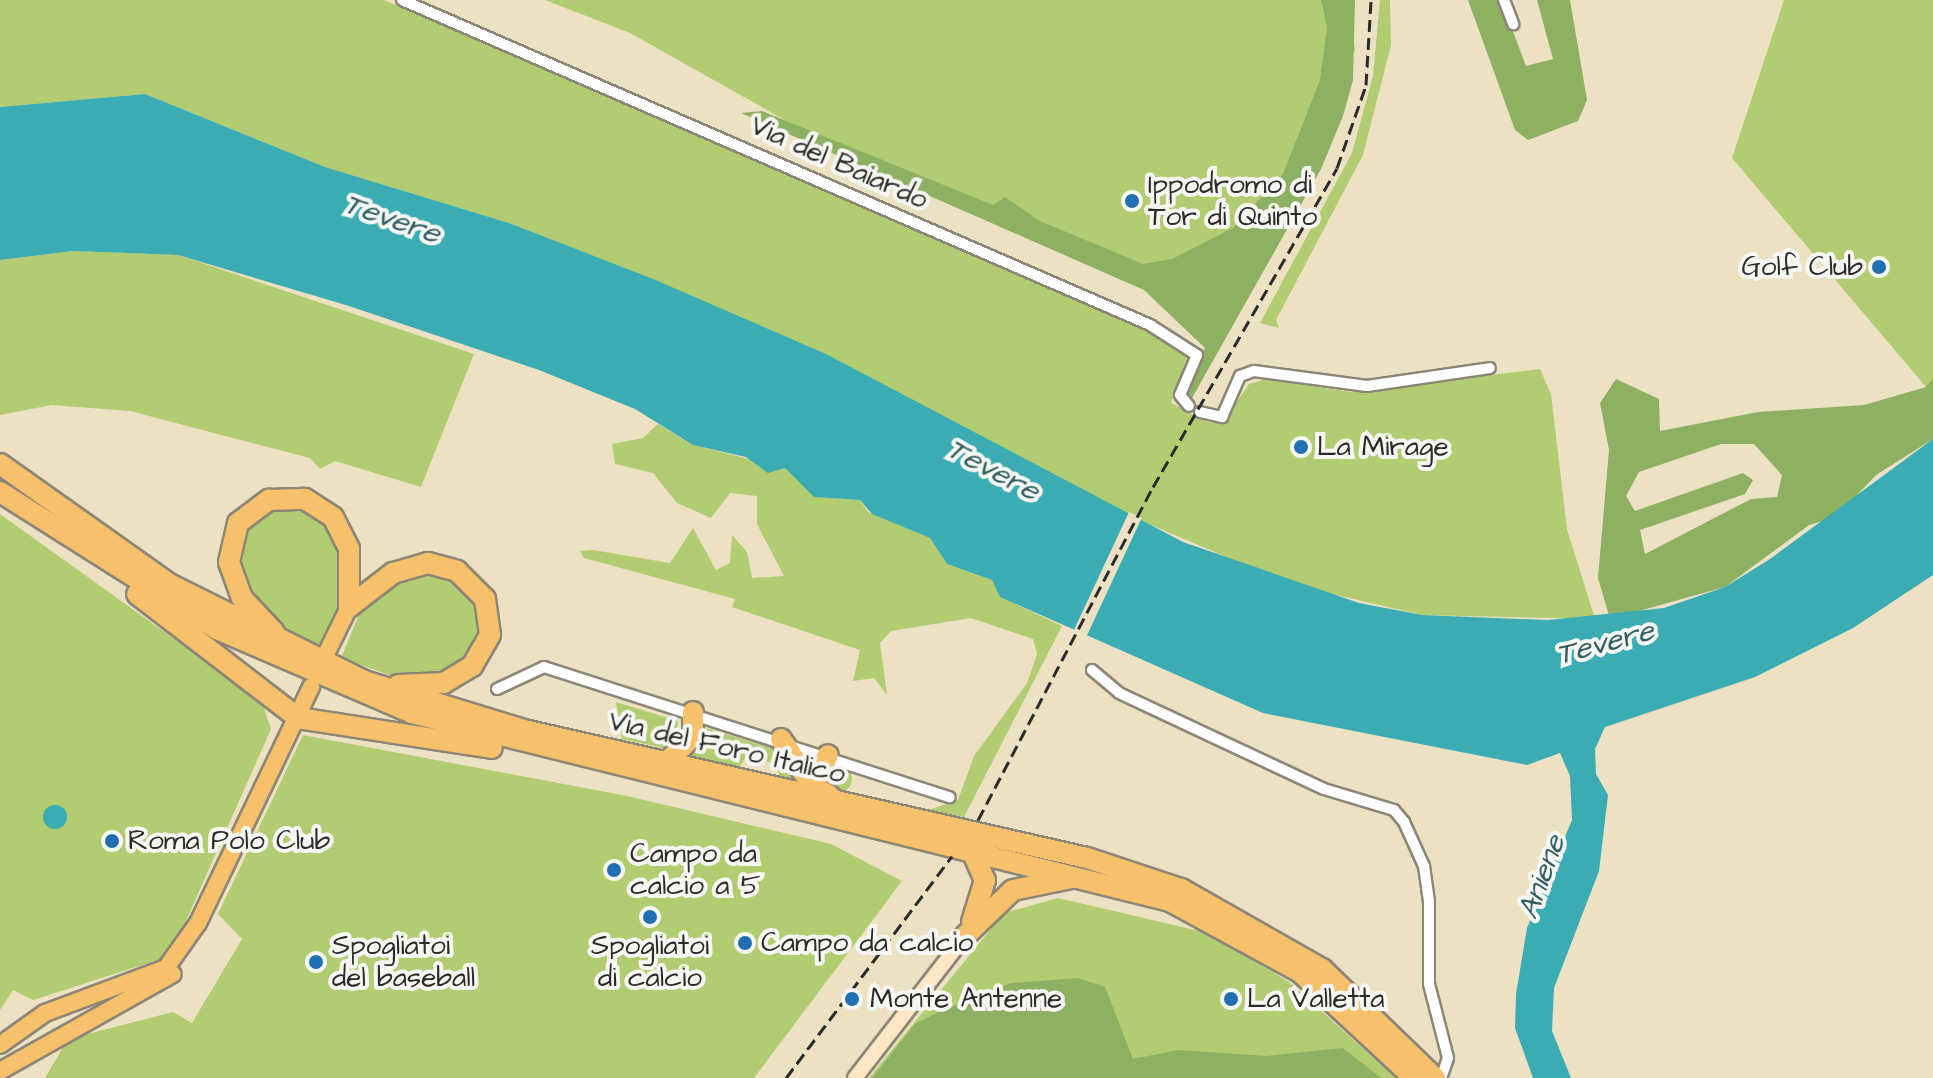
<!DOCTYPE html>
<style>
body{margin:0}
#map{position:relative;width:1933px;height:1078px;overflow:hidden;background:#ede1c3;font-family:"Architects Daughter",sans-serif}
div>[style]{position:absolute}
.green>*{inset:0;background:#b2cc71}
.round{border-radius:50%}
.forest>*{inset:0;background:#8db063}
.water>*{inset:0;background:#3bacb4}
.pier>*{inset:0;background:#ede1c3;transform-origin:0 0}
.roads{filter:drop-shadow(2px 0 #8c8677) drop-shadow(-2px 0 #8c8677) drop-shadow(0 2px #8c8677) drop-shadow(0 -2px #8c8677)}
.street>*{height:10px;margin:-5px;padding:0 5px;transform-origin:5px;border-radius:5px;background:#fff}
.secondary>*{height:14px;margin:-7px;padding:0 7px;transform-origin:7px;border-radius:7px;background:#fce6c4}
.primary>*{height:16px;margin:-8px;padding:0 8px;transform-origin:8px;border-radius:8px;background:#f7c06b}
.highway>*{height:20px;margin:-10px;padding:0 10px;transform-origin:10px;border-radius:10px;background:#f7c06b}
.rail>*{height:3px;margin-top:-1.5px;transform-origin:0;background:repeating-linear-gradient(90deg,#2b2b2b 0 12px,transparent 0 18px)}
.dots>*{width:22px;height:22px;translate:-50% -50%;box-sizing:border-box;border:4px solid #f6f6f2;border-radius:50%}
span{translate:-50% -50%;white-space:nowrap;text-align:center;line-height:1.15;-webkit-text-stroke:8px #f6f6f2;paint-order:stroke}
.street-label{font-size:28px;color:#2b2b2b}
.poi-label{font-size:28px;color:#2b2b2b}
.left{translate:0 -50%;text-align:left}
.right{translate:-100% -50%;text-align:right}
.water-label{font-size:30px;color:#315f62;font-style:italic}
</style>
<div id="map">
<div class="green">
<div style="clip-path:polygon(0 0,384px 0,1144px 329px,1187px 357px,1171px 403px,1207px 422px,1221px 424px,1249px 384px,1266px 379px,1351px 392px,1540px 369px,1551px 394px,1567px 529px,1595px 619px,1422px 615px,1290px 584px,1111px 508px,837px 360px,509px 223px,325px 167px,145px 94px,0 107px)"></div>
<div style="clip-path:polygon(545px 0,1350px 0,1355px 51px,1220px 316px,799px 128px,630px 33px)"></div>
<div style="clip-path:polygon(1380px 0,1390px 0,1391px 45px,1363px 155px,1276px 320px,1279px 328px,1260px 323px,1352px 153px,1373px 76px)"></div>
<div style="clip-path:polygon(1784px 0,1933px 0,1933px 377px,1926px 387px,1732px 158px)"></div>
<div style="clip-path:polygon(73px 251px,178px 255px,474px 354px,421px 487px,335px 461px,320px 469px,310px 458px,130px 411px,52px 405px,0 415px,0 260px)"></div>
<div style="clip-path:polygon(658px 424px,693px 445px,785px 468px,815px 497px,860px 500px,868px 512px,930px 538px,947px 564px,992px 580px,1009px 601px,1062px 626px,964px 817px,929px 810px,958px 800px,974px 756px,1027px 683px,1037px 654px,1033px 639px,971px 618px,891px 631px,880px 643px,887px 695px,874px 678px,853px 681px,860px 650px,732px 607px,735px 599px,584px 558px,580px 551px,593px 550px,670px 563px,693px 528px,716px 570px,730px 563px,732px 535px,747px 552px,752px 578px,784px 576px,757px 524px,757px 496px,730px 493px,711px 518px,677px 503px,653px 473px,615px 464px,612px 444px,643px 438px)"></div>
<div style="clip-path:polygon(307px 504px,341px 537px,340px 604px,317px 651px,253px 606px,234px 560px,241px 531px,275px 506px)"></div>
<div style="clip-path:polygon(0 514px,262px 702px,271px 729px,178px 939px,161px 959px,33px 1000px,13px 990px,0 1010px)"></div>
<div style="clip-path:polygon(436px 574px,458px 582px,479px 611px,477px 644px,459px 667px,432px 679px,401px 679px,341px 658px,363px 605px,394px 584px)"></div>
<div style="clip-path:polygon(616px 702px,678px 721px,675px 741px,668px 749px,622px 739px)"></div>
<div style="clip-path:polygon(707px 728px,781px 751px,794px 783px,781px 779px,775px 764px,747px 755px,738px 769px,689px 758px)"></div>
<div style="clip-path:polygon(303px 735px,627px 796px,831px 844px,902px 881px,754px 1078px,45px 1078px,68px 1039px,173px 1012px,192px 1023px,242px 939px,218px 914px)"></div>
<div class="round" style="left:826px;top:766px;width:26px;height:26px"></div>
<div style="clip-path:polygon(1058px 898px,1208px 933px,1289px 982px,1396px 1078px,869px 1078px,1004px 913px)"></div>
</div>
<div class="forest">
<div style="clip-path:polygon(1321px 0,1355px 0,1353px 80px,1343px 116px,1321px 169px,1192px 398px,1188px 392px,1205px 348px,1144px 290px,741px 113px,762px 111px,993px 205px,1005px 197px,1040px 221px,1143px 264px,1172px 259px,1233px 228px,1283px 174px,1320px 80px,1327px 27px)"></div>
<div style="clip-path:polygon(1468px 0,1501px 0,1526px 66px,1553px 59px,1537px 0,1570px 0,1587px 100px,1578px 121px,1528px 140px,1515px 130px)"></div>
<div style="clip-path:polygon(evenodd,1933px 377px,1933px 439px,1876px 475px,1836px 517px,1809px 525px,1725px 587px,1610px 619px,1598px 578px,1609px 450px,1600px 403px,1616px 379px,1659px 399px,1660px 431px,1758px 412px,1864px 405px,1926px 387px,1933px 377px,1721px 444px,1754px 444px,1782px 475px,1777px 497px,1751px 499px,1645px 554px,1640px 530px,1745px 494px,1753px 480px,1743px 473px,1635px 511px,1626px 496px,1639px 472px,1721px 444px)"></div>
<div style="clip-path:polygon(1078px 978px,1105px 987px,1133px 1059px,1179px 1050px,1266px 1056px,1343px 1048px,1381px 1078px,872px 1078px,915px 1024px,943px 1010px,1011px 983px)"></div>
</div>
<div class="water">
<div style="clip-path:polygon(145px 94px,325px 167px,509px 223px,653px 279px,826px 354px,1183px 542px,1359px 603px,1422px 615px,1548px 620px,1664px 608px,1725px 587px,1770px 559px,1933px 439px,1933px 575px,1853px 628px,1755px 677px,1605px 727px,1595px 749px,1596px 774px,1608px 795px,1599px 871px,1554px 988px,1552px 1031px,1571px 1078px,1533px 1078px,1515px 1028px,1516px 994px,1527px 928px,1572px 820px,1570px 776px,1560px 753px,1527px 765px,1263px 713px,1000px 597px,992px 580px,947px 564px,930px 538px,872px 514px,860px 500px,814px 497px,785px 468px,768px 473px,746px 457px,693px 445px,635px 409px,539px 370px,349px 306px,178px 255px,73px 251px,0 260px,0 107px)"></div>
<div class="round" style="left:43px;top:805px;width:24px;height:24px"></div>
</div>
<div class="pier">
<div style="left:1129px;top:512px;width:14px;height:136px;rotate:25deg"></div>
</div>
<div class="roads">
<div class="street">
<div style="left:402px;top:0;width:816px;rotate:23.48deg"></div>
<div style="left:1150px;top:325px;width:56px;rotate:32.6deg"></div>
<div style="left:1197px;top:355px;width:43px;rotate:113deg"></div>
<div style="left:1180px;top:395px;width:14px;rotate:51deg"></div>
<div style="left:1504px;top:0;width:26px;rotate:69deg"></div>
<div style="left:1200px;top:412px;width:23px;rotate:13deg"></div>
<div style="left:1222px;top:417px;width:45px;rotate:-66.3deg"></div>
<div style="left:1240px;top:376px;width:15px;rotate:-20deg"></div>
<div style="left:1254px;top:371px;width:114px;rotate:7.6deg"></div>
<div style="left:1367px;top:386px;width:124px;rotate:-8.3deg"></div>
<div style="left:1092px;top:670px;width:35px;rotate:40deg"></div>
<div style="left:1119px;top:693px;width:226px;rotate:25.1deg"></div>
<div style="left:1324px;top:789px;width:73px;rotate:16.7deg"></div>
<div style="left:1394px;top:810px;width:16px;rotate:50deg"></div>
<div style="left:1404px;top:822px;width:48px;rotate:65.6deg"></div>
<div style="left:1424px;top:866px;width:35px;rotate:82deg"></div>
<div style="left:1429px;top:901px;width:83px;rotate:90deg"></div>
<div style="left:1429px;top:984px;width:76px;rotate:75.6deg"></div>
<div style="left:1448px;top:1058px;width:21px;rotate:109deg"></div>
<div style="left:497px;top:689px;width:52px;rotate:-25.1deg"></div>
<div style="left:544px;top:667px;width:426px;rotate:17.8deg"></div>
</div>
<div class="secondary">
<div style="left:855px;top:1078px;width:180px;rotate:-52.2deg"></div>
</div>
<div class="primary">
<div style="left:327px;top:652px;width:50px;rotate:-63.9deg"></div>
<div style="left:0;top:1045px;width:55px;rotate:-35.4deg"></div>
<div style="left:45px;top:1013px;width:129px;rotate:-20.4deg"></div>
<div style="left:166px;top:968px;width:55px;rotate:-54.6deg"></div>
<div style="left:198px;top:923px;width:262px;rotate:-64.4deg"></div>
<div style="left:0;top:1071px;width:198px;rotate:-29.3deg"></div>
</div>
<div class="highway">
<div style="left:0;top:464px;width:209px;rotate:35.3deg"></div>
<div style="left:171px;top:585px;width:216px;rotate:26.4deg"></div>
<div style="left:364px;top:681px;width:167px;rotate:17deg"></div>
<div style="left:524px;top:730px;width:577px;rotate:12.81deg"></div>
<div style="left:1087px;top:858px;width:99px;rotate:18.3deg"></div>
<div style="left:1181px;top:889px;width:162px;rotate:29.6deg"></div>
<div style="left:1322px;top:969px;width:157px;rotate:44deg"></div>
<div style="left:0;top:492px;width:257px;rotate:32.3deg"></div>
<div style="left:217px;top:629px;width:212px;rotate:23.3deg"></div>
<div style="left:412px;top:713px;width:781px;rotate:13.93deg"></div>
<div style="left:1170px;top:901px;width:148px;rotate:28.6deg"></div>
<div style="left:1300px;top:972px;width:156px;rotate:42.9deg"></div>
<div style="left:137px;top:594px;width:203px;rotate:37.6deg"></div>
<div style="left:298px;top:718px;width:196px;rotate:8.8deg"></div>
<div style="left:349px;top:607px;width:56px;rotate:-37.7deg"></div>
<div style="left:393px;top:573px;width:36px;rotate:-16deg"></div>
<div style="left:428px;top:563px;width:30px;rotate:15deg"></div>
<div style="left:457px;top:571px;width:40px;rotate:45deg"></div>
<div style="left:485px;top:599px;width:36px;rotate:82deg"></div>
<div style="left:490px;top:635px;width:36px;rotate:120deg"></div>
<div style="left:472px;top:666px;width:33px;rotate:149deg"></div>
<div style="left:444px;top:683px;width:46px;rotate:177.5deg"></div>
<div style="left:274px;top:632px;width:47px;rotate:-133.3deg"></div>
<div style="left:242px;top:598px;width:38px;rotate:-110deg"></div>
<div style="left:229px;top:562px;width:40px;rotate:-77deg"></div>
<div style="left:238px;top:523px;width:39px;rotate:-37deg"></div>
<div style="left:269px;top:500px;width:36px;rotate:-2deg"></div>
<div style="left:305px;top:499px;width:33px;rotate:33deg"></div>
<div style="left:333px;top:517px;width:35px;rotate:63deg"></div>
<div style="left:349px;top:548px;width:59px;rotate:90deg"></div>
<div style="left:781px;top:739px;width:58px;rotate:56.3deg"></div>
<div style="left:813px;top:787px;width:18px;rotate:27deg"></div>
<div style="left:667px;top:762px;width:37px;rotate:-45deg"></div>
<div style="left:693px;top:736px;width:24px;rotate:-90deg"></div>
<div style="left:813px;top:787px;width:35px;rotate:-65deg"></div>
<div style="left:971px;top:849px;width:34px;rotate:66deg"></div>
<div style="left:985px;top:880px;width:44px;rotate:107.2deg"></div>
<div style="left:965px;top:936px;width:66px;rotate:-43.8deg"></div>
<div style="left:1013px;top:890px;width:60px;rotate:-11.5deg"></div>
</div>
</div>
<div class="rail">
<div style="left:978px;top:820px;width:376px;rotate:-62.3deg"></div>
<div style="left:1153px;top:487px;width:368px;rotate:-60deg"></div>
<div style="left:1337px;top:168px;width:88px;rotate:-70.7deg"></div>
<div style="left:1366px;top:85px;width:85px;rotate:-86.6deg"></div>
<div style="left:786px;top:1078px;width:277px;rotate:-53.2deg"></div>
</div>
<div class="dots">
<div style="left:1132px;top:201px;background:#1f6fb2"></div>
<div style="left:1879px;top:267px;background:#1f6fb2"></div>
<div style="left:1301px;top:447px;background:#1f6fb2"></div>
<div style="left:112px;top:841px;background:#1f6fb2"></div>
<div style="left:614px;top:870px;background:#1f6fb2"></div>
<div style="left:650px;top:917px;background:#1f6fb2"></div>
<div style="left:745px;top:943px;background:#1f6fb2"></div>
<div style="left:316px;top:962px;background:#1f6fb2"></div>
<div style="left:852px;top:999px;background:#1f6fb2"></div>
<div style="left:1231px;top:999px;background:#1f6fb2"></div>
</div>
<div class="street-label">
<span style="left:839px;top:163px;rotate:24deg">Via del Baiardo</span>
<span style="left:727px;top:748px;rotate:13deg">Via del Foro Italico</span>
</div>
<div class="poi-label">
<span class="left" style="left:1148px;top:201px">Ippodromo di<br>Tor di Quinto</span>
<span class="right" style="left:1863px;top:267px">Golf Club</span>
<span class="left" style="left:1317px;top:447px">La Mirage</span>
<span class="left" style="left:128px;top:841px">Roma Polo Club</span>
<span class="left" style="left:630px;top:870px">Campo da<br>calcio a 5</span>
<span class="left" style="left:761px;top:943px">Campo da calcio</span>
<span class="left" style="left:332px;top:962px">Spogliatoi<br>del baseball</span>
<span style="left:650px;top:962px">Spogliatoi<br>di calcio</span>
<span class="left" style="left:870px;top:999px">Monte Antenne</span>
<span class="left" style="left:1247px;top:999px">La Valletta</span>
</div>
<div class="water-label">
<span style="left:392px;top:219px;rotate:19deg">Tevere</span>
<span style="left:993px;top:470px;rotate:28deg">Tevere</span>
<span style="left:1605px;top:643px;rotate:-15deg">Tevere</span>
<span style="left:1542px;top:877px;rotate:-70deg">Aniene</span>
</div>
</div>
